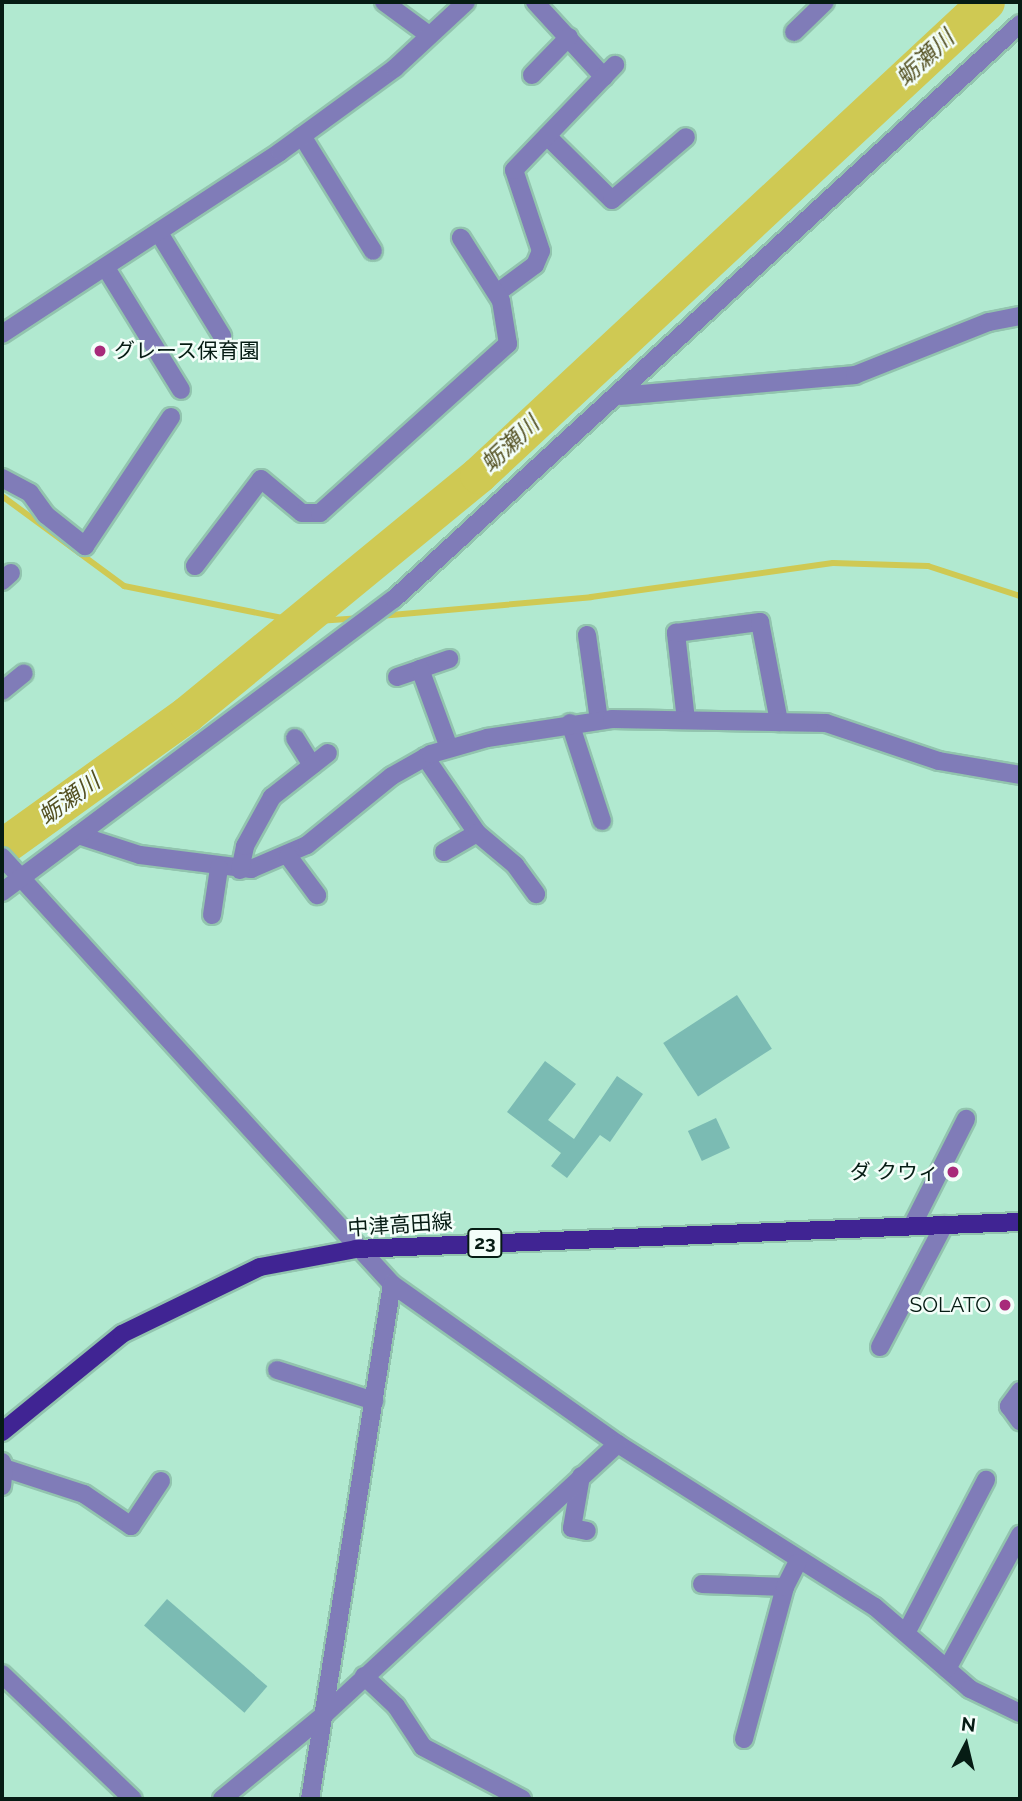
<!DOCTYPE html>
<meta charset="utf-8">
<style>
body{margin:0}
#map{position:relative;width:1022px;height:1801px;overflow:hidden;background:#b1e9d0;font-family:Raleway,"Noto Sans JP",sans-serif}
div>[style]{position:absolute}
.stream>*{height:6px;margin:-3px;padding:0 3px;transform-origin:3px;border-radius:3px;background:#cfc953}
.river>*{height:37px;margin:-18.5px;padding:0 18.5px;transform-origin:18.5px;border-radius:18.5px;background:#cfc953}
.building>*{inset:0;background:#7bbbb3;transform-origin:0 0}
.roads{filter:drop-shadow(2px 0 #92c4ae) drop-shadow(-2px 0 #92c4ae) drop-shadow(0 2px #92c4ae) drop-shadow(0 -2px #92c4ae)}
.minor>*{height:18px;margin:-9px;padding:0 9px;transform-origin:9px;border-radius:9px;background:#807cb8}
.major>*{height:18px;margin:-9px;padding:0 9px;transform-origin:9px;border-radius:9px;background:#402493}
.dots>*{width:19px;height:19px;translate:-50% -50%;box-sizing:border-box;border:4px solid #f3fef9;border-radius:50%}
span{translate:-50% -50%;white-space:nowrap;text-align:center;line-height:1.15;-webkit-text-stroke:5px #f3fef9;paint-order:stroke}
.shield-label span{padding:2px 5px;background:#f3fef9;border:2px solid;border-radius:5px;-webkit-text-stroke-width:0}
.shield-label{font-size:19px;color:#061c14;font-weight:700}
.poi-label{font-size:21px;color:#061c14}
.left{translate:0 -50%;text-align:left}
.right{translate:-100% -50%;text-align:right}
.street-label{font-size:21px;color:#061c14}
.water-label{font-size:23px;color:#535021;font-style:italic}
.frame{position:absolute;inset:0;border:4px solid #061c14;pointer-events:none}
.north{position:absolute;left:931px;top:1710px;width:70px;height:70px;-webkit-text-stroke:5px #f3fef9;paint-order:stroke;rotate:7deg;font-size:19px;font-weight:700;line-height:28px;text-align:center;color:#061c14}
.north::after{content:'';display:block;margin:auto;width:24px;height:32px;background:#061c14;clip-path:polygon(50% 0,100% 100%,50% 72%,0 100%)}
</style>
<div id="map">
<div class="stream">
<div style="left:2px;top:496px;width:152px;rotate:36.4deg"></div>
<div style="left:124px;top:586px;width:182px;rotate:11.4deg"></div>
<div style="left:302px;top:622px;width:60px;rotate:-3.8deg"></div>
<div style="left:380px;top:616px;width:212px;rotate:-5.1deg"></div>
<div style="left:591px;top:597px;width:244px;rotate:-8deg"></div>
<div style="left:833px;top:563px;width:95px;rotate:1.8deg"></div>
<div style="left:928px;top:566px;width:97px;rotate:18.1deg"></div>
</div>
<div class="river">
<div style="left:2px;top:847px;width:228px;rotate:-35.7deg"></div>
<div style="left:187px;top:714px;width:377px;rotate:-39.4deg"></div>
<div style="left:478px;top:475px;width:694px;rotate:-42.96deg"></div>
</div>
<div class="building">
<div style="left:737px;top:995px;width:64px;height:88px;rotate:57deg"></div>
<div style="clip-path:polygon(545px 1061px,576px 1084px,548px 1120px,574px 1139px,617px 1076px,643px 1094px,610px 1142px,600px 1135px,567px 1178px,551px 1166px,561px 1153px,507px 1112px)"></div>
<div style="left:716px;top:1118px;width:33px;height:31px;rotate:65deg"></div>
<div style="left:167px;top:1599px;width:133px;height:35px;rotate:41deg"></div>
</div>
<div class="roads">
<div class="minor">
<div style="left:384px;top:2px;width:56px;rotate:36.3deg"></div>
<div style="left:535px;top:2px;width:102px;rotate:47.4deg"></div>
<div style="left:794px;top:32px;width:43px;rotate:-44.1deg"></div>
<div style="left:532px;top:75px;width:53px;rotate:-45.8deg"></div>
<div style="left:302px;top:136px;width:135px;rotate:58.3deg"></div>
<div style="left:547px;top:136px;width:91px;rotate:44.6deg"></div>
<div style="left:612px;top:200px;width:97px;rotate:-40.4deg"></div>
<div style="left:159px;top:233px;width:121px;rotate:58.5deg"></div>
<div style="left:106px;top:268px;width:143px;rotate:58.4deg"></div>
<div style="left:497px;top:293px;width:47px;rotate:-36.4deg"></div>
<div style="left:535px;top:265px;width:15px;rotate:-67deg"></div>
<div style="left:541px;top:251px;width:85px;rotate:-108.4deg"></div>
<div style="left:514px;top:170px;width:146px;rotate:-46.1deg"></div>
<div style="left:2px;top:334px;width:332px;rotate:-33.2deg"></div>
<div style="left:280px;top:152px;width:142px;rotate:-36.1deg"></div>
<div style="left:395px;top:68px;width:97px;rotate:-42.9deg"></div>
<div style="left:620px;top:396px;width:236px;rotate:-5.1deg"></div>
<div style="left:855px;top:375px;width:144px;rotate:-21.6deg"></div>
<div style="left:989px;top:322px;width:32px;rotate:-11deg"></div>
<div style="left:2px;top:478px;width:32px;rotate:28deg"></div>
<div style="left:30px;top:493px;width:27px;rotate:54deg"></div>
<div style="left:46px;top:515px;width:50px;rotate:38.5deg"></div>
<div style="left:85px;top:546px;width:155px;rotate:-56.3deg"></div>
<div style="left:195px;top:566px;width:109px;rotate:-52.8deg"></div>
<div style="left:261px;top:479px;width:53px;rotate:39.7deg"></div>
<div style="left:302px;top:513px;width:18px"></div>
<div style="left:320px;top:513px;width:253px;rotate:-42deg"></div>
<div style="left:508px;top:344px;width:44px;rotate:-99.2deg"></div>
<div style="left:501px;top:301px;width:75px;rotate:-122.4deg"></div>
<div style="left:2px;top:581px;width:12px;rotate:-42deg"></div>
<div style="left:587px;top:635px;width:86px;rotate:82deg"></div>
<div style="left:420px;top:669px;width:31px;rotate:-19deg"></div>
<div style="left:397px;top:677px;width:24px;rotate:-19deg"></div>
<div style="left:420px;top:669px;width:84px;rotate:69.8deg"></div>
<div style="left:2px;top:691px;width:28px;rotate:-39deg"></div>
<div style="left:686px;top:720px;width:88px;rotate:-96.6deg"></div>
<div style="left:676px;top:633px;width:85px;rotate:-7.5deg"></div>
<div style="left:760px;top:622px;width:102px;rotate:79.2deg"></div>
<div style="left:570px;top:723px;width:103px;rotate:71.9deg"></div>
<div style="left:295px;top:738px;width:32px;rotate:58deg"></div>
<div style="left:425px;top:757px;width:92px;rotate:55.6deg"></div>
<div style="left:477px;top:833px;width:38px;rotate:150deg"></div>
<div style="left:477px;top:833px;width:50px;rotate:40.1deg"></div>
<div style="left:515px;top:865px;width:36px;rotate:54deg"></div>
<div style="left:78px;top:835px;width:65px;rotate:17.9deg"></div>
<div style="left:140px;top:855px;width:112px;rotate:7.2deg"></div>
<div style="left:251px;top:869px;width:61px;rotate:-23.2deg"></div>
<div style="left:307px;top:845px;width:109px;rotate:-39.1deg"></div>
<div style="left:392px;top:776px;width:45px;rotate:-29.4deg"></div>
<div style="left:431px;top:754px;width:58px;rotate:-15.9deg"></div>
<div style="left:487px;top:738px;width:126px;rotate:-8.6deg"></div>
<div style="left:612px;top:719px;width:214px;rotate:1.1deg"></div>
<div style="left:826px;top:723px;width:119px;rotate:18.6deg"></div>
<div style="left:939px;top:761px;width:82px;rotate:9.8deg"></div>
<div style="left:288px;top:856px;width:49px;rotate:53.4deg"></div>
<div style="left:2px;top:857px;width:578px;rotate:47.59deg"></div>
<div style="left:392px;top:1284px;width:277px;rotate:35.3deg"></div>
<div style="left:618px;top:1444px;width:304px;rotate:32.4deg"></div>
<div style="left:875px;top:1607px;width:125px;rotate:40.8deg"></div>
<div style="left:970px;top:1689px;width:55px;rotate:25.6deg"></div>
<div style="left:240px;top:870px;width:25px;rotate:-78deg"></div>
<div style="left:245px;top:846px;width:56px;rotate:-61.1deg"></div>
<div style="left:272px;top:797px;width:71px;rotate:-38.2deg"></div>
<div style="left:2px;top:892px;width:489px;rotate:-36.8deg"></div>
<div style="left:394px;top:599px;width:850px;rotate:-42.57deg"></div>
<div style="left:212px;top:915px;width:48px;rotate:-81.5deg"></div>
<div style="left:912px;top:1226px;width:120px;rotate:-63.2deg"></div>
<div style="left:880px;top:1347px;width:138px;rotate:-62.3deg"></div>
<div style="left:277px;top:1370px;width:102px;rotate:17.7deg"></div>
<div style="left:1020px;top:1391px;width:19px;rotate:126deg"></div>
<div style="left:1009px;top:1406px;width:19px;rotate:54deg"></div>
<div style="left:2px;top:1462px;width:6px;rotate:72deg"></div>
<div style="left:4px;top:1468px;width:84px;rotate:18deg"></div>
<div style="left:84px;top:1494px;width:57px;rotate:34.2deg"></div>
<div style="left:131px;top:1526px;width:54px;rotate:-56.3deg"></div>
<div style="left:581px;top:1476px;width:53px;rotate:99.8deg"></div>
<div style="left:572px;top:1528px;width:15px;rotate:11deg"></div>
<div style="left:2px;top:1486px;width:18px;rotate:-84deg"></div>
<div style="left:702px;top:1584px;width:83px;rotate:2.1deg"></div>
<div style="left:906px;top:1633px;width:173px;rotate:-62.4deg"></div>
<div style="left:947px;top:1669px;width:153px;rotate:-61.4deg"></div>
<div style="left:2px;top:1674px;width:181px;rotate:43.7deg"></div>
<div style="left:364px;top:1676px;width:44px;rotate:43.2deg"></div>
<div style="left:396px;top:1706px;width:49px;rotate:56.6deg"></div>
<div style="left:423px;top:1747px;width:112px;rotate:27.7deg"></div>
<div style="left:744px;top:1739px;width:157px;rotate:-74.9deg"></div>
<div style="left:785px;top:1587px;width:27px;rotate:-63deg"></div>
<div style="left:222px;top:1799px;width:134px;rotate:-39.5deg"></div>
<div style="left:325px;top:1714px;width:398px;rotate:-42.7deg"></div>
<div style="left:310px;top:1799px;width:521px;rotate:-80.95deg"></div>
</div>
<div class="major">
<div style="left:2px;top:1432px;width:155px;rotate:-39.2deg"></div>
<div style="left:122px;top:1334px;width:153px;rotate:-25.9deg"></div>
<div style="left:260px;top:1267px;width:98px;rotate:-10.6deg"></div>
<div style="left:356px;top:1249px;width:665px;rotate:-2.33deg"></div>
</div>
</div>
<div class="dots">
<div style="left:100px;top:351px;background:#a82a7a"></div>
<div style="left:953px;top:1172px;background:#a82a7a"></div>
<div style="left:1005px;top:1305px;background:#a82a7a"></div>
</div>
<div class="shield-label">
<span style="left:485px;top:1243px">23</span>
</div>
<div class="poi-label">
<span class="left" style="left:114px;top:351px">グレース保育園</span>
<span class="right" style="left:939px;top:1172px">ダ クウィ</span>
<span class="right" style="left:991px;top:1305px">SOLATO</span>
</div>
<div class="street-label">
<span style="left:400px;top:1225px;rotate:-4deg">中津高田線</span>
</div>
<div class="water-label">
<span style="left:925px;top:58px;rotate:-43deg">蛎瀬川</span>
<span style="left:510px;top:444px;rotate:-43deg">蛎瀬川</span>
<span style="left:69px;top:799px;rotate:-36deg">蛎瀬川</span>
</div>
<div class="frame"></div>
<div class="north">N</div>
</div>
